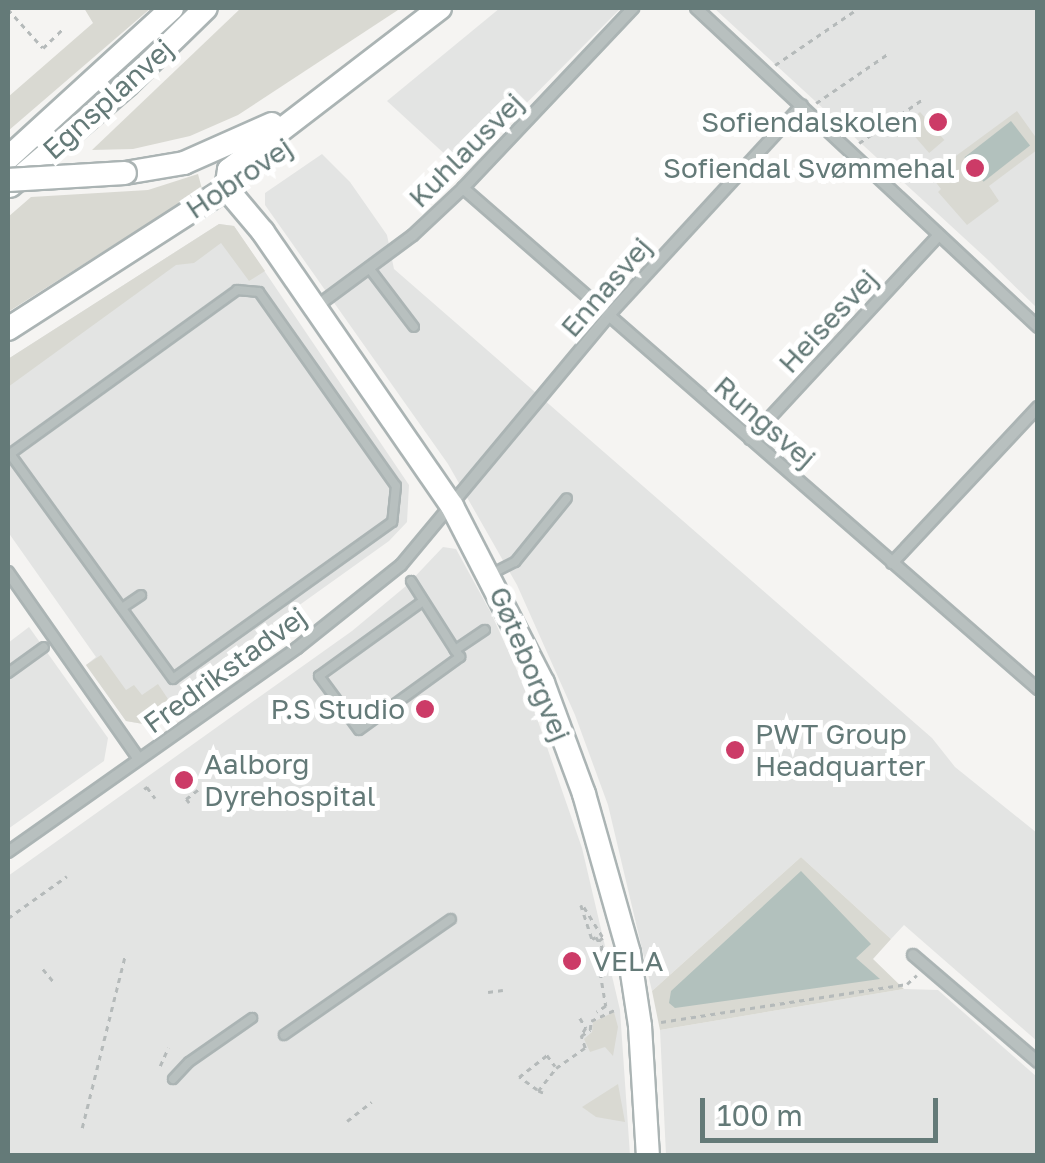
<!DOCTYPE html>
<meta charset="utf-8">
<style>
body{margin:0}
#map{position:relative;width:1045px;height:1163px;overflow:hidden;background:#f5f4f2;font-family:"Golos Text",sans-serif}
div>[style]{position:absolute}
.built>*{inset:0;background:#e3e4e3}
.green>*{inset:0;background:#d9d9d2;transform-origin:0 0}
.water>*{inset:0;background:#b2c1bd;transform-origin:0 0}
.path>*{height:2.5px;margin-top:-1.25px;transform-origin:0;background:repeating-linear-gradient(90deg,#b5baba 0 5px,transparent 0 10px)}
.roads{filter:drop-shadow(2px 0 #abb4b4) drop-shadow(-2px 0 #abb4b4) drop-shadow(0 2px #abb4b4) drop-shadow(0 -2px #abb4b4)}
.lane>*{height:8px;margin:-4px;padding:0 4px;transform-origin:4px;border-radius:4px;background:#b8c0bf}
.street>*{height:10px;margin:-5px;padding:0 5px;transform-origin:5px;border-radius:5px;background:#b8c0bf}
.secondary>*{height:22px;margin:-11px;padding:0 11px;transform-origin:11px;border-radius:11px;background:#fff}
.bridges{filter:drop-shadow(2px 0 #abb4b4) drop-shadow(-2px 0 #abb4b4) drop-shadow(0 2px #abb4b4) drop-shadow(0 -2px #abb4b4)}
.secondary-bridge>*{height:22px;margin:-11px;padding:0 11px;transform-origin:11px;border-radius:11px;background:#fff}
.dots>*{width:28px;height:28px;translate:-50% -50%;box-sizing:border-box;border:5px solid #fff;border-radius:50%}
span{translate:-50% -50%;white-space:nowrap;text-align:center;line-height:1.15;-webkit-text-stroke:10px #fff;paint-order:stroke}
.street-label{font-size:28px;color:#647a78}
.poi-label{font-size:28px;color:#647a78}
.right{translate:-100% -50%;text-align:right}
.left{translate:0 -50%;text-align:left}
.frame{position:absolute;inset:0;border:10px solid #647a78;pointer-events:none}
.scale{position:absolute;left:700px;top:1098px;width:238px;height:45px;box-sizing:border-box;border:5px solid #647a78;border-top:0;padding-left:12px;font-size:30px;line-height:35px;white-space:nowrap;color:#647a78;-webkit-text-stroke:8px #fff;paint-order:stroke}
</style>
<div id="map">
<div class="built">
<div style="clip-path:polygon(500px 8px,621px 8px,461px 169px,387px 101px)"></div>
<div style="clip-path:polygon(714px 8px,1037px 8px,1037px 308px,987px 259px)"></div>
<div style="clip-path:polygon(322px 154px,350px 182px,387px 235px,394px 269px,932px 738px,955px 767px,1037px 833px,1037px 1041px,904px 925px,891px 939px,801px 857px,652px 991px,608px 805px,575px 715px,517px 585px,448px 464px,265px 205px,265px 193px)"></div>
<div style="clip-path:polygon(219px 224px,234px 226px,409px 485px,407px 522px,389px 541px,200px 676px,199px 685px,207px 688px,155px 726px,126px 721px,86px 665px,96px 657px,8px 532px,8px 359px)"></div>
<div style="clip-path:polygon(443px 547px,456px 549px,491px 613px,531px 701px,582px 848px,620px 1010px,630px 1155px,8px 1155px,8px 876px,352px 631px,406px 586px)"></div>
<div style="clip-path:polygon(29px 627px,108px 738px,104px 761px,8px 829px,8px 643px)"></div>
<div style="clip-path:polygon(904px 989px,938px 990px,1037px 1077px,1037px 1155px,666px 1155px,660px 1030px)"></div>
</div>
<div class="green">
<div style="clip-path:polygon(84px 8px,151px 8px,8px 131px,8px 97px,93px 23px)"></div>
<div style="clip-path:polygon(241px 8px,401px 8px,238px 115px,190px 136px,133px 149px,92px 150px)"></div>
<div style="clip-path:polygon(1017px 111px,1037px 139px,1037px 150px,989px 186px,999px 201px,967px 225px,938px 192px,941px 189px,930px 175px)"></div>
<div style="left:920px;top:112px;width:37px;height:20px;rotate:49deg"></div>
<div style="clip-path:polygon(198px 174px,202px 189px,8px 312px,8px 217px,31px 197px,148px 190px)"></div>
<div style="clip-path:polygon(219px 224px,234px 226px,265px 271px,249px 281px,221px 243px,194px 263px,176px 265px,8px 387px,8px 359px)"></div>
<div style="clip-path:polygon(101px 655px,126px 690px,134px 685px,142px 695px,158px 684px,176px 711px,155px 726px,126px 721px,86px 665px)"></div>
<div style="clip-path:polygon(801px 857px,891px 939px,873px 959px,904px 989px,660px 1030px,652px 991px)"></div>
<div style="clip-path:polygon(614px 1012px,618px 1027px,613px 1056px,605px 1047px,590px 1052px,584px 1039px,592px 1032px,593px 1022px)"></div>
<div style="clip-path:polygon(618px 1084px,625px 1122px,596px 1117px,582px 1107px)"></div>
</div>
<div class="water">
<div style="left:1011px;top:121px;width:31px;height:59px;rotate:52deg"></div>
<div style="clip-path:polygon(801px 871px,871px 944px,856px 958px,880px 979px,675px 1008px,669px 1003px,671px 991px)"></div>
</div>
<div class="path">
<div style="left:8px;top:9px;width:52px;rotate:48.1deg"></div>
<div style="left:43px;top:48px;width:28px;rotate:-44deg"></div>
<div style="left:775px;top:65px;width:99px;rotate:-34.3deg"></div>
<div style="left:816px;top:103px;width:88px;rotate:-34.4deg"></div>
<div style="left:859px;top:143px;width:78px;rotate:-34.5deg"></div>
<div style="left:144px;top:789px;width:4px;rotate:-34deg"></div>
<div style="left:147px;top:787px;width:14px;rotate:54deg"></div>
<div style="left:189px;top:803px;width:5px;rotate:-127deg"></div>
<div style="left:186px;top:799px;width:18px;rotate:-38deg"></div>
<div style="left:581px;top:905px;width:36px;rotate:72deg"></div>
<div style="left:592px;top:939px;width:4px;rotate:-27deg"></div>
<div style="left:596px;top:937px;width:13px;rotate:58deg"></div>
<div style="left:603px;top:948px;width:8px;rotate:140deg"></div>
<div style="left:597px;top:953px;width:54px;rotate:80.4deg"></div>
<div style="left:606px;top:1006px;width:11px;rotate:146deg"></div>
<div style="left:584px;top:907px;width:36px;rotate:58deg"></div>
<div style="left:603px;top:938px;width:6px;rotate:141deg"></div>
<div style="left:8px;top:918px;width:72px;rotate:-35.4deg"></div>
<div style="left:43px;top:969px;width:16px;rotate:50deg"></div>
<div style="left:488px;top:992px;width:15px;rotate:-8deg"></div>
<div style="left:580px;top:1018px;width:12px;rotate:59deg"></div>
<div style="left:586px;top:1028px;width:9px;rotate:122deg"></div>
<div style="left:661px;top:1022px;width:249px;rotate:-8.8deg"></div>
<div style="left:907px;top:984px;width:13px;rotate:-42deg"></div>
<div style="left:160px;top:1066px;width:20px;rotate:-66deg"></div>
<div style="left:537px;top:1090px;width:22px;rotate:-144deg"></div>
<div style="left:519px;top:1077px;width:36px;rotate:-38deg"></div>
<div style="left:547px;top:1055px;width:14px;rotate:54deg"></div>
<div style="left:543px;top:1093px;width:5px;rotate:-158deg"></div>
<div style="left:538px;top:1091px;width:29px;rotate:-52deg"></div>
<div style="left:556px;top:1068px;width:35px;rotate:-35deg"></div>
<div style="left:585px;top:1048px;width:13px;rotate:-108deg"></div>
<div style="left:581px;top:1036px;width:11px;rotate:-34deg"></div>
<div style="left:590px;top:1030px;width:9px;rotate:-84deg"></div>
<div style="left:591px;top:1021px;width:29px;rotate:-25deg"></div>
<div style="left:347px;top:1121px;width:31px;rotate:-38deg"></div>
<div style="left:82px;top:1128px;width:177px;rotate:-76deg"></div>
</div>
<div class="roads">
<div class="lane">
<div style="left:369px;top:268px;width:74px;rotate:52.7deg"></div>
<div style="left:237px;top:290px;width:22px;rotate:5deg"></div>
<div style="left:259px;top:292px;width:237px;rotate:54.8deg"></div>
<div style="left:396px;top:486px;width:36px;rotate:96deg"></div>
<div style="left:392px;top:522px;width:269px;rotate:144.4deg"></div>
<div style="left:173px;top:679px;width:278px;rotate:-125.9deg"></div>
<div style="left:10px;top:454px;width:280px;rotate:-35.8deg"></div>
<div style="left:491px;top:574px;width:27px;rotate:-27deg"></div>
<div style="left:515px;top:562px;width:82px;rotate:-50.9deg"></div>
<div style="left:411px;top:581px;width:82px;rotate:57.5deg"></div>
<div style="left:455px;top:650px;width:36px;rotate:-34deg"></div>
<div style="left:423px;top:601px;width:128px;rotate:144.2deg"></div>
<div style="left:319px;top:676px;width:67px;rotate:53.5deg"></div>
<div style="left:359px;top:730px;width:125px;rotate:-35.9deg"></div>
<div style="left:460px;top:657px;width:9px;rotate:-126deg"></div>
<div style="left:122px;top:608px;width:23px;rotate:-34deg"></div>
<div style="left:8px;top:673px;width:44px;rotate:-35.8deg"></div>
<div style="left:284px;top:1035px;width:203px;rotate:-34.8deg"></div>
<div style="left:173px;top:1079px;width:23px;rotate:-47deg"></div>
<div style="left:189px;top:1062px;width:77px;rotate:-34.9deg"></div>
</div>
<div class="street">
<div style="left:696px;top:8px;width:468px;rotate:43deg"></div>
<div style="left:463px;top:188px;width:763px;rotate:41.07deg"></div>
<div style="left:317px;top:306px;width:119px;rotate:-36.5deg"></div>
<div style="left:413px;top:235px;width:69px;rotate:-43.2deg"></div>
<div style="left:463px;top:188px;width:248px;rotate:-46.6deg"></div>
<div style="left:750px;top:439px;width:278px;rotate:-47.2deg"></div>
<div style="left:892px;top:563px;width:214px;rotate:-46.9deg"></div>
<div style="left:8px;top:572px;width:228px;rotate:55deg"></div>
<div style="left:8px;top:852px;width:354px;rotate:-35.2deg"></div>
<div style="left:297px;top:648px;width:133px;rotate:-38.6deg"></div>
<div style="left:401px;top:565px;width:325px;rotate:-50.2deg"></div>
<div style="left:609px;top:315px;width:285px;rotate:-47.4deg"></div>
<div style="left:913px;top:955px;width:165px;rotate:40.6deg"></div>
</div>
<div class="secondary">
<div style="left:440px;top:8px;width:266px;rotate:142.5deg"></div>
<div style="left:229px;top:170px;width:18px;rotate:99deg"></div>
<div style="left:226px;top:188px;width:57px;rotate:49.9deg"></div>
<div style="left:263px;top:232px;width:333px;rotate:55.4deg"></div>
<div style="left:452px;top:506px;width:199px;rotate:62.8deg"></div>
<div style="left:543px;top:683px;width:118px;rotate:69.7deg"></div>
<div style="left:584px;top:794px;width:165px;rotate:74.2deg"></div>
<div style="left:629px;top:953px;width:74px;rotate:81.4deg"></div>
<div style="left:640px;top:1026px;width:130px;rotate:86.5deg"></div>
<div style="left:8px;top:158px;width:222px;rotate:-42.4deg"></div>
<div style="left:125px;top:173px;width:60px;rotate:-9.6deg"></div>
<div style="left:184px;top:163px;width:96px;rotate:-23.9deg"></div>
<div style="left:10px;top:186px;width:155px;rotate:-40.8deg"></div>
<div style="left:127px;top:85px;width:110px;rotate:-44.3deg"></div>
<div style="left:8px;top:329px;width:271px;rotate:-32.8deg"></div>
</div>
</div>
<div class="bridges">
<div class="secondary-bridge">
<div style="left:8px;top:180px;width:117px;rotate:-3.4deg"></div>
</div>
</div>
<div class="dots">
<div style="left:938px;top:122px;background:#cc3b67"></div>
<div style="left:975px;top:168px;background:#cc3b67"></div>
<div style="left:425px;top:709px;background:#cc3b67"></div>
<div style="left:735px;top:750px;background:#cc3b67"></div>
<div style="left:184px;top:780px;background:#cc3b67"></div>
<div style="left:572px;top:961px;background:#cc3b67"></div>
</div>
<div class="street-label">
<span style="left:108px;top:99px;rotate:-42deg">Egnsplanvej</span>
<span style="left:466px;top:150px;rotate:-45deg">Kuhlausvej</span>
<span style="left:239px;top:178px;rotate:-34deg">Hobrovej</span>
<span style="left:606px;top:287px;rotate:-49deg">Ennasvej</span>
<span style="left:828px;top:321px;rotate:-47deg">Heisesvej</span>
<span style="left:765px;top:422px;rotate:41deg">Rungsvej</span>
<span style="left:530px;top:664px;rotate:67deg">Gøteborgvej</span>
<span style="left:225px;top:670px;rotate:-36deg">Fredrikstadvej</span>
</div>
<div class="poi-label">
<span class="right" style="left:918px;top:122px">Sofiendalskolen</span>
<span class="right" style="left:955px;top:168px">Sofiendal Svømmehal</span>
<span class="right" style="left:405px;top:709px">P.S Studio</span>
<span class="left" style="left:755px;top:750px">PWT Group<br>Headquarter</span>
<span class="left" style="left:204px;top:780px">Aalborg<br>Dyrehospital</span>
<span class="left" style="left:592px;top:961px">VELA</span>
</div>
<div class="frame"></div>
<div class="scale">100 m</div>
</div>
